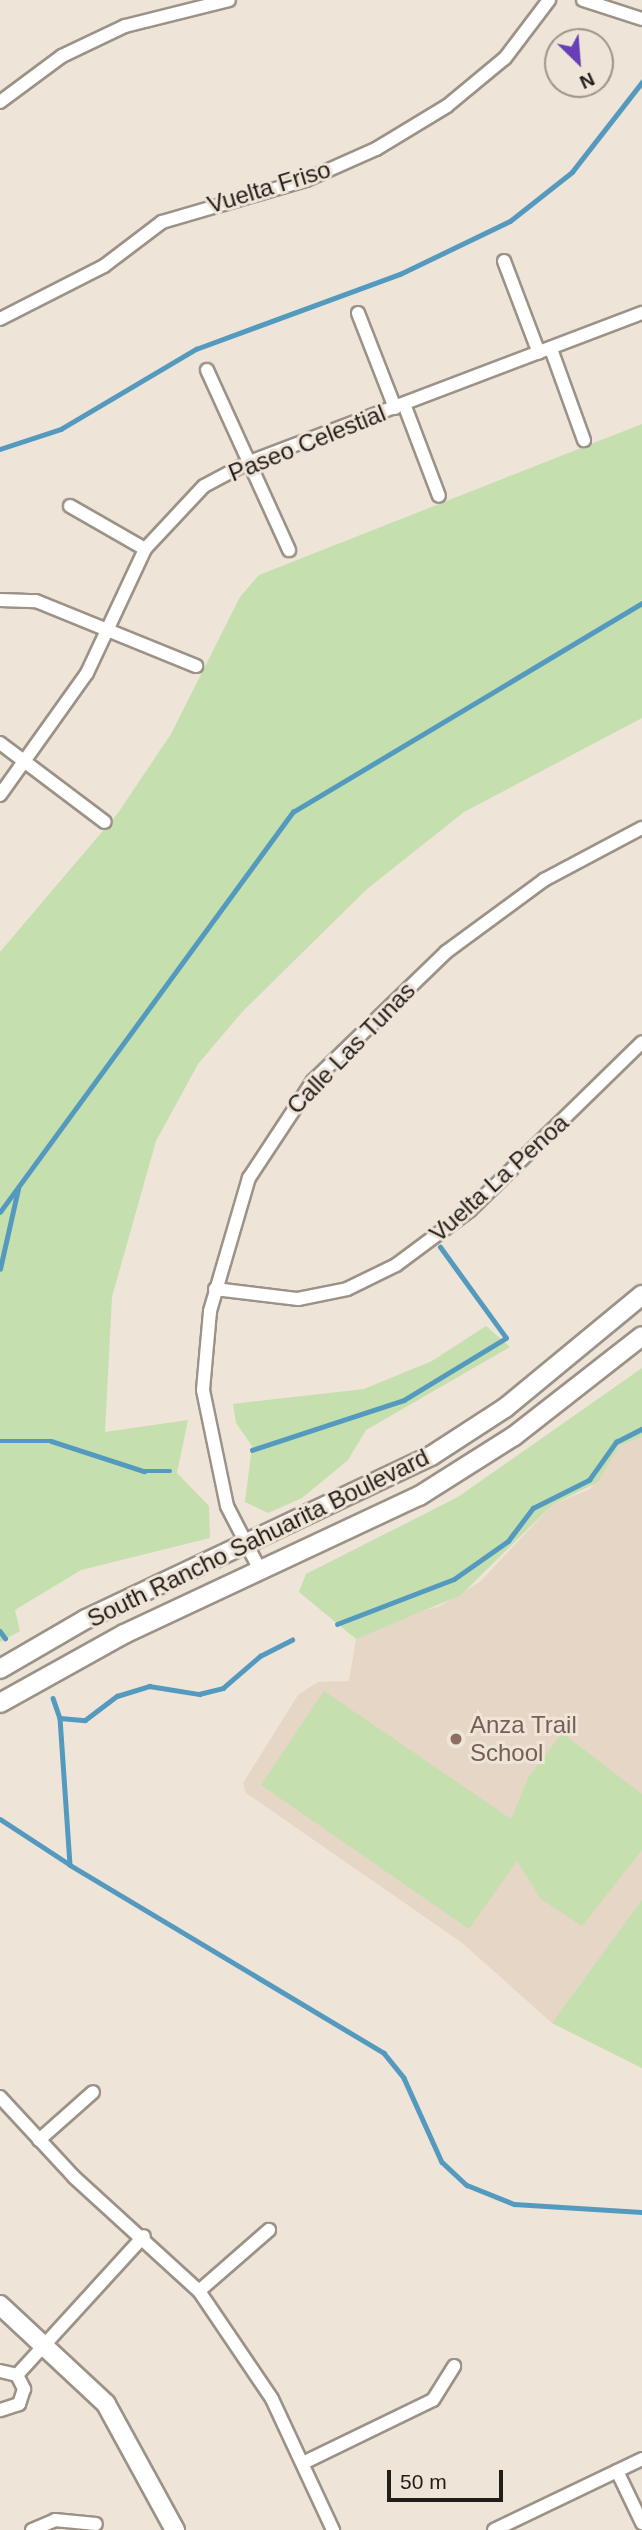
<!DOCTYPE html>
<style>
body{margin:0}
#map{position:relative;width:642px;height:2530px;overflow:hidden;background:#eee4d8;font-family:Arial,sans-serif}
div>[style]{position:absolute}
.built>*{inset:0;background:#e6d6c5}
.green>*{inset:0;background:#c6dfaf}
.stream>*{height:4.5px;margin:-2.25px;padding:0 2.25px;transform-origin:2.25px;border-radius:2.25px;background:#549abf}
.roads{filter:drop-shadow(2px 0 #9c9287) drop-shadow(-2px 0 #9c9287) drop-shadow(0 2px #9c9287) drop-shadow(0 -2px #9c9287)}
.street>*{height:12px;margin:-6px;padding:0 6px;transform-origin:6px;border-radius:6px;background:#fff}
.secondary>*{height:18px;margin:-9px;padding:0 9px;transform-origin:9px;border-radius:9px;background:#fff}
.dots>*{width:19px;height:19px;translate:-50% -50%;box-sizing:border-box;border:4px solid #eee4d8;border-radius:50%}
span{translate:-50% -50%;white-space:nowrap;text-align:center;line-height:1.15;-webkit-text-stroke:6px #eee4d8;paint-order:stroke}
.street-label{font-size:24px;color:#211d19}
.education-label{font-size:24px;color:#785e54}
.left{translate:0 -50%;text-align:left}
.north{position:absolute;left:544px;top:28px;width:70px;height:70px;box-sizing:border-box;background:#eee4d8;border:2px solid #9c948c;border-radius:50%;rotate:155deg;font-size:19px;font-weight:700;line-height:28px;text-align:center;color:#211d19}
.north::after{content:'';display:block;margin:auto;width:24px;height:32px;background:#693fb7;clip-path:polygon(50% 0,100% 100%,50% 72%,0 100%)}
.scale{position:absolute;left:387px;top:2470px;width:116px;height:32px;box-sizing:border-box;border:4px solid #211d19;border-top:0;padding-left:9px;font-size:21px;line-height:24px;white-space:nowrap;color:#211d19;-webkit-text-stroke:5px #eee4d8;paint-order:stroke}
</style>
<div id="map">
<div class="built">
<div style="clip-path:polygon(642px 1437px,642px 2068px,552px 2023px,461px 1942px,246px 1793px,243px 1783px,298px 1695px,318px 1682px,349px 1681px,356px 1639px,375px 1626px,440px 1606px,480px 1582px,552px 1505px,590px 1489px,619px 1446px)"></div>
</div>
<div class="green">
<div style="clip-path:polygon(642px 424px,642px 718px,464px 812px,367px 889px,243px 1011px,198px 1064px,156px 1141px,112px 1297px,105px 1432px,188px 1420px,177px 1473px,209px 1506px,210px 1538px,81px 1570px,15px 1610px,20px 1631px,0 1642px,0 952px,118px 813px,171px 734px,240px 597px,259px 575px)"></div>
<div style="clip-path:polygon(486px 1326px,510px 1347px,366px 1430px,348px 1460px,302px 1498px,268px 1513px,245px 1502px,252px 1446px,236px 1423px,233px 1404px,364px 1389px,432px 1361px)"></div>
<div style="clip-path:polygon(642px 1368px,642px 1437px,619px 1446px,598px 1482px,552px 1505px,461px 1595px,356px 1639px,299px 1592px,306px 1574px,458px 1497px)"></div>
<div style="clip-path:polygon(324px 1691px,511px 1819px,528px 1778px,562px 1733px,642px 1794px,642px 1850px,582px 1926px,541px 1899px,517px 1861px,469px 1929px,261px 1785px)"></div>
<div style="clip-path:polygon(642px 1900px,642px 2068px,552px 2023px)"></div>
</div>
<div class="stream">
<div style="left:0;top:449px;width:64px;rotate:-18.2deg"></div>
<div style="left:61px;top:429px;width:157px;rotate:-30.7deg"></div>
<div style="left:196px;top:349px;width:217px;rotate:-20.2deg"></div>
<div style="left:400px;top:274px;width:122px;rotate:-25.7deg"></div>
<div style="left:510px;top:221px;width:79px;rotate:-38.3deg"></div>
<div style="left:572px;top:172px;width:114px;rotate:-52.1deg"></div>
<div style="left:0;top:1212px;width:496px;rotate:-53.8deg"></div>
<div style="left:293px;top:812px;width:407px;rotate:-30.9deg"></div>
<div style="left:0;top:1269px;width:82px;rotate:-77.3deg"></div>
<div style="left:0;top:1441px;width:51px"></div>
<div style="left:51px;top:1441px;width:98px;rotate:17.9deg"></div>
<div style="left:144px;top:1471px;width:26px"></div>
<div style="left:252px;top:1450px;width:160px;rotate:-18.2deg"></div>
<div style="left:404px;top:1400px;width:119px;rotate:-31.3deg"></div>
<div style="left:506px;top:1338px;width:112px;rotate:-126deg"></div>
<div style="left:337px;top:1624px;width:125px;rotate:-21deg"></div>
<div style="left:454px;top:1579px;width:66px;rotate:-35.1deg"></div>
<div style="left:508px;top:1541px;width:41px;rotate:-52.9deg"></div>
<div style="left:533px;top:1508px;width:63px;rotate:-26.6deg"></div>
<div style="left:589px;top:1480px;width:47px;rotate:-54.6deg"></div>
<div style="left:616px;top:1442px;width:29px;rotate:-27deg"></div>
<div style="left:0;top:1631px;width:9px;rotate:54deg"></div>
<div style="left:53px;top:1698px;width:21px;rotate:71deg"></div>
<div style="left:60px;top:1718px;width:147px;rotate:86.1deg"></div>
<div style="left:70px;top:1865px;width:366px;rotate:30.9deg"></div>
<div style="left:384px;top:2053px;width:32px;rotate:51deg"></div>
<div style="left:404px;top:2078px;width:92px;rotate:65.7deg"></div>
<div style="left:442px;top:2162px;width:34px;rotate:43deg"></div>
<div style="left:467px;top:2185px;width:51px;rotate:22deg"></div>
<div style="left:514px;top:2204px;width:128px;rotate:3.6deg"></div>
<div style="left:60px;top:1718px;width:25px;rotate:5deg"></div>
<div style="left:85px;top:1720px;width:40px;rotate:-37deg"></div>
<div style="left:117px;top:1696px;width:34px;rotate:-17deg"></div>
<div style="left:149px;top:1686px;width:51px;rotate:9.1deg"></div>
<div style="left:199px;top:1694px;width:25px;rotate:-14deg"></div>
<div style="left:223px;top:1688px;width:49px;rotate:-40.9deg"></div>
<div style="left:260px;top:1656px;width:36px;rotate:-27deg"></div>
<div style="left:0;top:1819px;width:82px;rotate:33.1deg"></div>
</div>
<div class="roads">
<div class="street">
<div style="left:583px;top:0;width:62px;rotate:17.9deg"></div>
<div style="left:0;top:102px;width:77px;rotate:-36.6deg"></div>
<div style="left:62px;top:56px;width:70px;rotate:-25.5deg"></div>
<div style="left:125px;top:26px;width:107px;rotate:-14deg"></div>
<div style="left:504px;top:261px;width:98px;rotate:69.2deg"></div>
<div style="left:358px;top:313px;width:102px;rotate:68.7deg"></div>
<div style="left:0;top:319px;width:117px;rotate:-27deg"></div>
<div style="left:104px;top:266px;width:73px;rotate:-37.2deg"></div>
<div style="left:162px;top:222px;width:150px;rotate:-16.3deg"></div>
<div style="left:306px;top:180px;width:77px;rotate:-23.9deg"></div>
<div style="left:376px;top:149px;width:83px;rotate:-31.2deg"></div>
<div style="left:447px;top:106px;width:75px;rotate:-39.6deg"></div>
<div style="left:505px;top:58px;width:73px;rotate:-52.8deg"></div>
<div style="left:551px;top:349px;width:97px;rotate:70.1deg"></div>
<div style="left:207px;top:370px;width:198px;rotate:65.5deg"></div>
<div style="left:404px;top:404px;width:98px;rotate:69.2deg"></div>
<div style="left:70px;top:506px;width:86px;rotate:29.8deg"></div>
<div style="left:0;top:600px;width:36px;rotate:2deg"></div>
<div style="left:36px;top:601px;width:173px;rotate:22.1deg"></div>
<div style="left:0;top:743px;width:131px;rotate:37deg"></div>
<div style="left:0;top:795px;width:150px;rotate:-54.5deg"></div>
<div style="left:87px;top:673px;width:137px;rotate:-64.9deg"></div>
<div style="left:145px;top:549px;width:86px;rotate:-46.9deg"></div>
<div style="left:204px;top:486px;width:49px;rotate:-28.1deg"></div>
<div style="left:247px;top:463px;width:423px;rotate:-20.8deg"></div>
<div style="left:215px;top:1289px;width:84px;rotate:6.9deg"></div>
<div style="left:298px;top:1299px;width:50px;rotate:-11.5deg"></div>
<div style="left:347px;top:1289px;width:55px;rotate:-26.1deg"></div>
<div style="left:396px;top:1265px;width:92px;rotate:-36.6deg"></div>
<div style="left:470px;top:1210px;width:240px;rotate:-44.3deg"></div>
<div style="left:261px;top:1572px;width:74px;rotate:-117.3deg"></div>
<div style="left:227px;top:1506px;width:118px;rotate:-101.7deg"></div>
<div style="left:203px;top:1390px;width:79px;rotate:-84.9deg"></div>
<div style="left:210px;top:1311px;width:139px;rotate:-73.7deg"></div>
<div style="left:249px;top:1178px;width:116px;rotate:-56.6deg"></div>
<div style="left:313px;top:1081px;width:185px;rotate:-44.1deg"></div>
<div style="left:446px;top:952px;width:122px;rotate:-36.3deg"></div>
<div style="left:544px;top:880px;width:111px;rotate:-28deg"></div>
<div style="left:0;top:2097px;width:109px;rotate:47.2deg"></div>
<div style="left:74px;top:2177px;width:169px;rotate:42.4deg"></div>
<div style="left:199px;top:2291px;width:130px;rotate:55.9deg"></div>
<div style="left:272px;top:2399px;width:145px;rotate:65deg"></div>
<div style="left:39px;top:2140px;width:72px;rotate:-41.6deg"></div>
<div style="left:199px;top:2291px;width:93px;rotate:-41.1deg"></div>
<div style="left:0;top:2371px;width:17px;rotate:13deg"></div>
<div style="left:17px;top:2375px;width:16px;rotate:63deg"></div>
<div style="left:24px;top:2389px;width:16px;rotate:108deg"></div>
<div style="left:19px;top:2404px;width:20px;rotate:162deg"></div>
<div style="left:17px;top:2375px;width:188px;rotate:-47.6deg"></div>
<div style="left:303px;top:2463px;width:144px;rotate:-25.9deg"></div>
<div style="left:433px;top:2400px;width:40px;rotate:-58deg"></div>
<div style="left:617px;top:2471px;width:58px;rotate:64.3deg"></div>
<div style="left:32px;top:2530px;width:25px;rotate:-23deg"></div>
<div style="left:55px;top:2520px;width:41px;rotate:5.6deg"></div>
<div style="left:494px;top:2530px;width:164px;rotate:-25.6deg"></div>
</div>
<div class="secondary">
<div style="left:0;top:1669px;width:99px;rotate:-30.2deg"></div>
<div style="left:86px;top:1619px;width:382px;rotate:-25.3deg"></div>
<div style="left:431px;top:1456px;width:88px;rotate:-33deg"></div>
<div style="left:505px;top:1408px;width:178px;rotate:-39.5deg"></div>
<div style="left:0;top:1703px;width:142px;rotate:-29.1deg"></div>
<div style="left:124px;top:1634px;width:326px;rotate:-25.1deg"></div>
<div style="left:419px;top:1496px;width:112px;rotate:-32.3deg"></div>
<div style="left:514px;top:1436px;width:162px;rotate:-38deg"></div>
<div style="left:0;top:2305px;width:145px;rotate:43deg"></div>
<div style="left:106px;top:2404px;width:144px;rotate:61.3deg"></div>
</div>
</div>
<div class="dots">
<div style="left:456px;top:1739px;background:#8d6e63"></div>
</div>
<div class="street-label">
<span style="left:269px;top:187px;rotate:-17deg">Vuelta Friso</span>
<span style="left:307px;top:443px;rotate:-22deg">Paseo Celestial</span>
<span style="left:351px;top:1048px;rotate:-46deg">Calle Las Tunas</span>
<span style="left:499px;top:1178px;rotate:-42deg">Vuelta La Penoa</span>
<span style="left:258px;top:1538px;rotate:-26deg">South Rancho Sahuarita Boulevard</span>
</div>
<div class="education-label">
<span class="left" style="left:470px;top:1739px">Anza Trail<br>School</span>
</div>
<div class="north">N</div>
<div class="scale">50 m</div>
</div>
